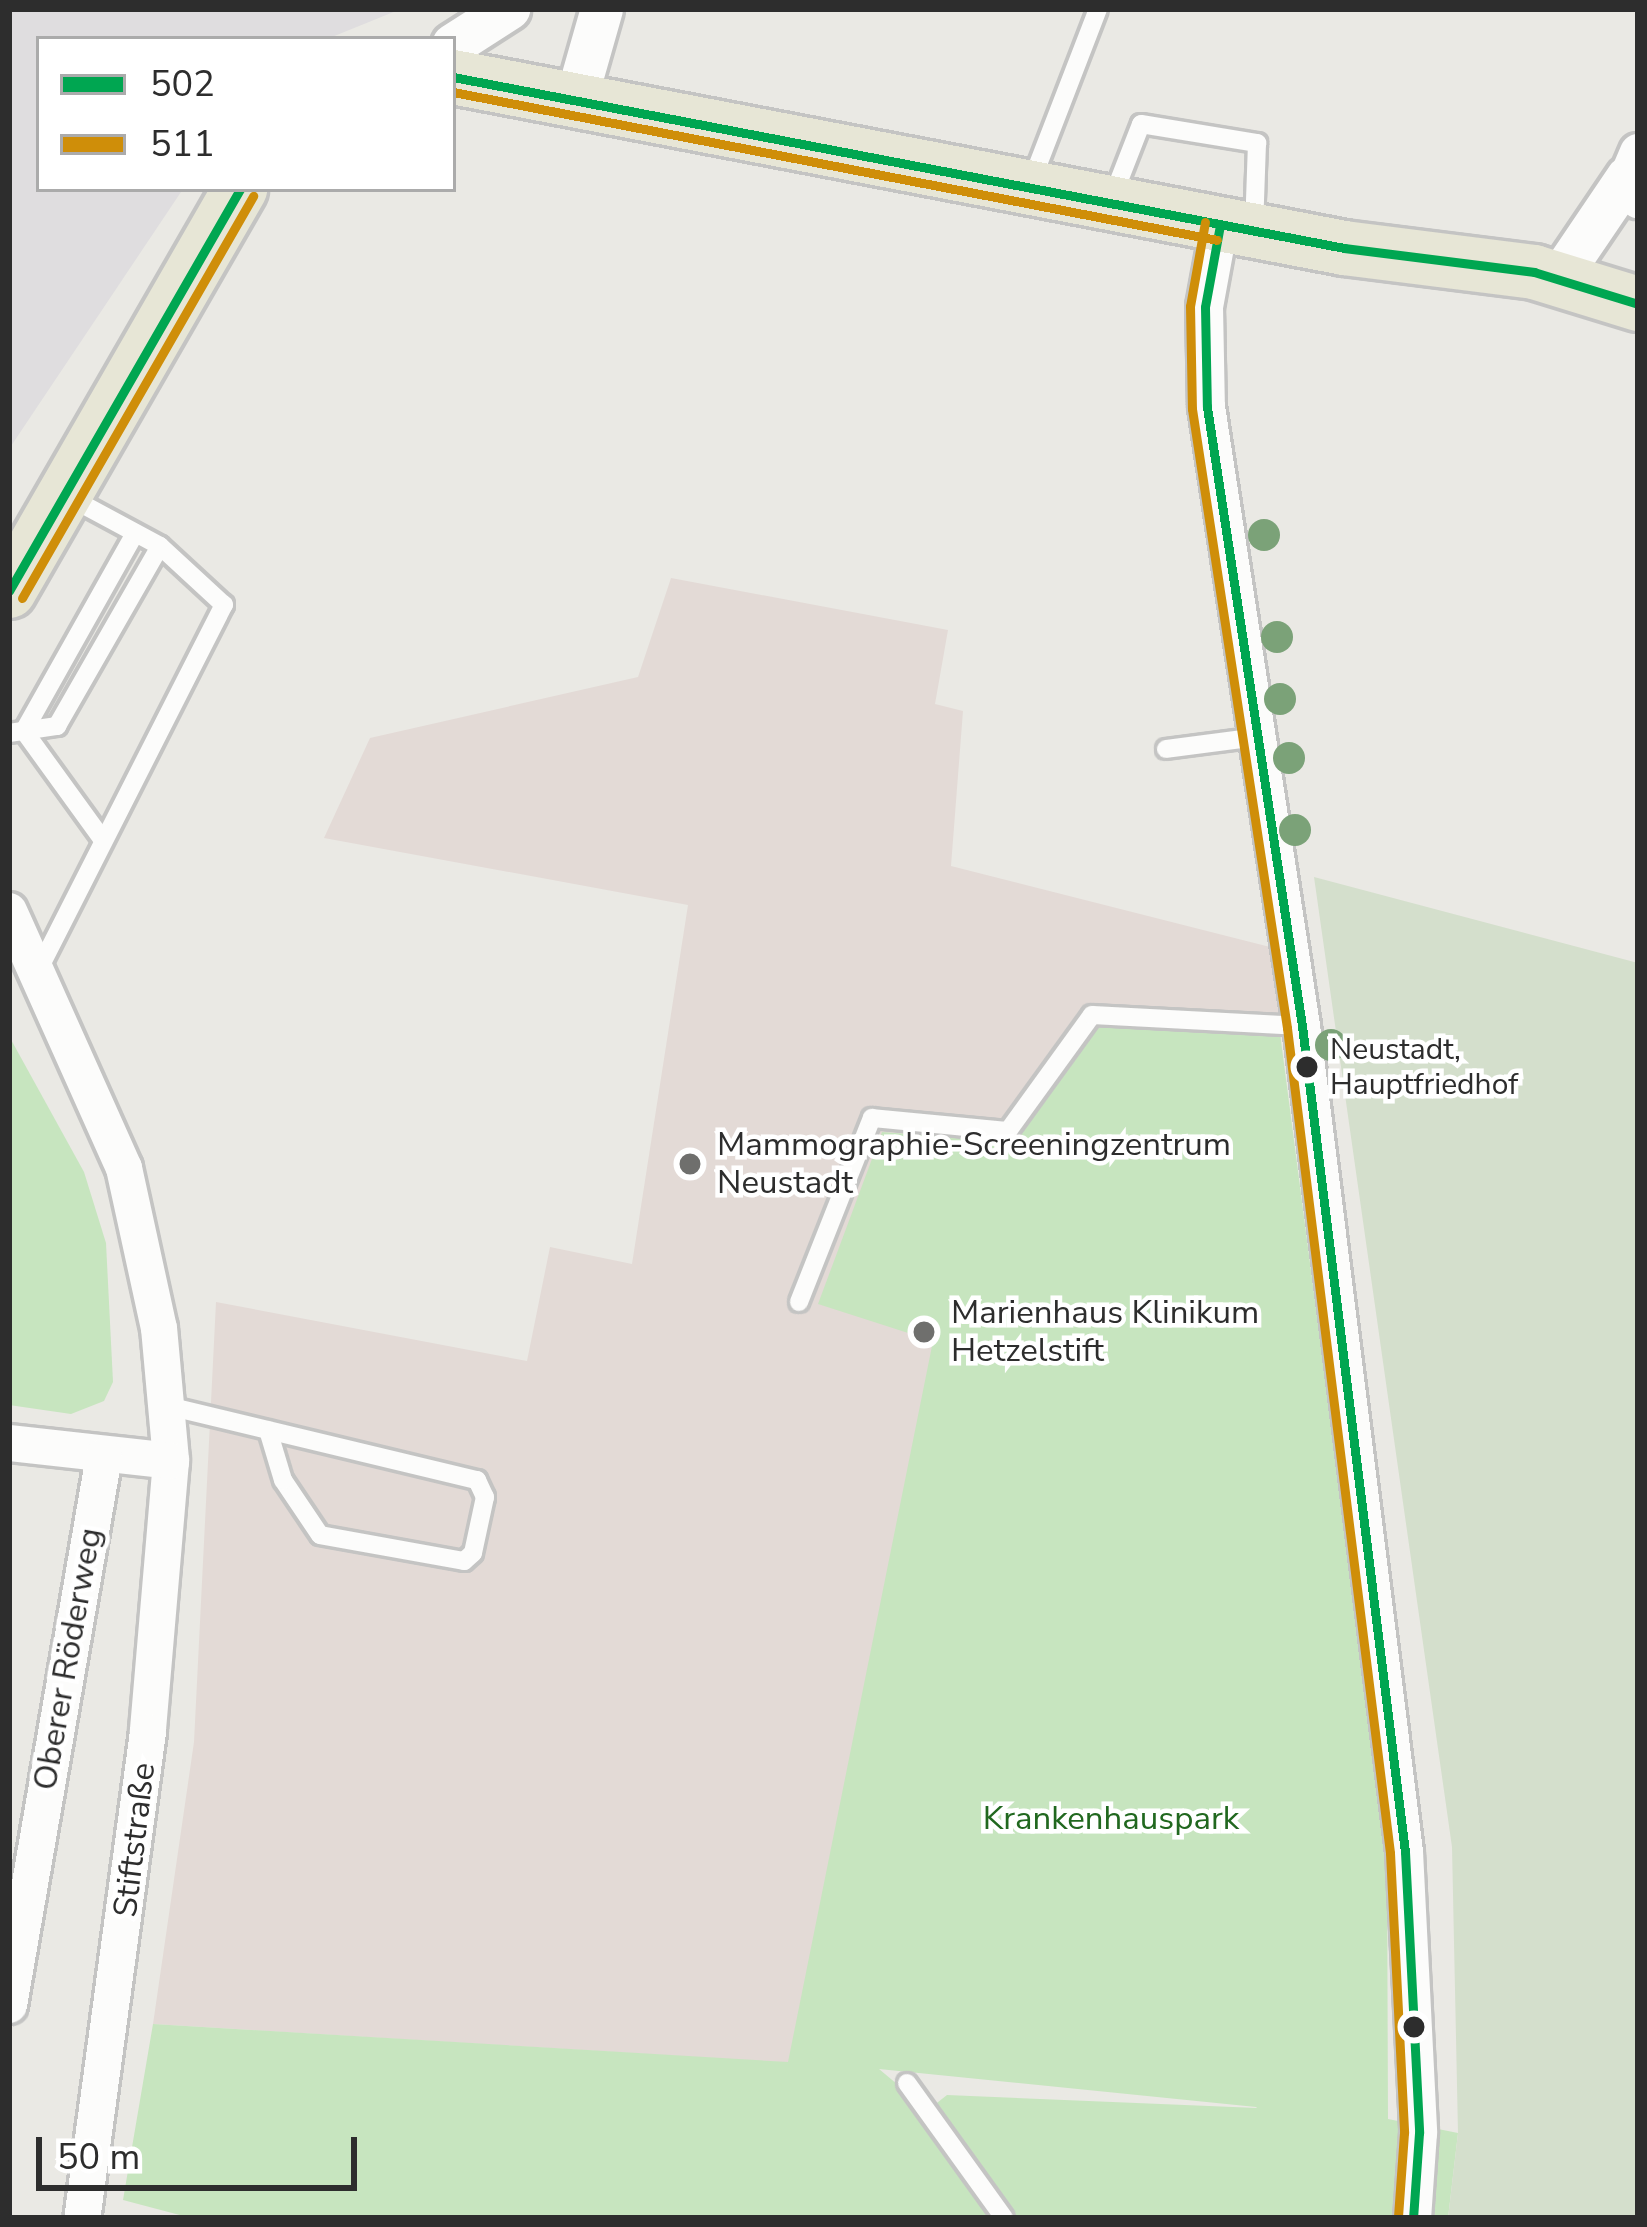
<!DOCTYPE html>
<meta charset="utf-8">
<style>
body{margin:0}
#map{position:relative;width:1647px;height:2227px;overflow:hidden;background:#eae9e4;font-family:"Nunito Sans",sans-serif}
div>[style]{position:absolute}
.industrial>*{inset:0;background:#dfdddf}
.medical>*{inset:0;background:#e3dad6}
.green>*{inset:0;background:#c7e5bf}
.cemetery>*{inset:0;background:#d4dfcc}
.roads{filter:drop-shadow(3px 0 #c4c4c3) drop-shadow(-3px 0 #c4c4c3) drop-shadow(0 3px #c4c4c3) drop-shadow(0 -3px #c4c4c3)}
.service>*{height:18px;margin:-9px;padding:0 9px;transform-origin:9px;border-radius:9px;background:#fcfcfb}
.minor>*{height:36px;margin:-18px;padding:0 18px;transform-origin:18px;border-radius:18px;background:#fcfcfb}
.tertiary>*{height:42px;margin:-21px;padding:0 21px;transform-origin:21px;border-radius:21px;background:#fcfcfb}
.primary>*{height:54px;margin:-27px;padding:0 27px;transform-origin:27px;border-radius:27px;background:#e7e6d6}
.bus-1>*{height:9px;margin:-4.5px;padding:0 4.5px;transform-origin:4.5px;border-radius:4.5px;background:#00a651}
.bus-2>*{height:9px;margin:-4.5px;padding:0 4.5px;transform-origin:4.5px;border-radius:4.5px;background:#cf8e09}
.trees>*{width:32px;height:32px;margin:-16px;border-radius:50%;background:#7ba278}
.dots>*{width:33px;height:33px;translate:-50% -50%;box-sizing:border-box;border:6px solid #fff;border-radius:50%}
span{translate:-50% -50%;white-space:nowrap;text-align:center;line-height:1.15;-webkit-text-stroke:9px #fff;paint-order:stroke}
.bus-label{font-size:30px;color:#2d2d2d}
.left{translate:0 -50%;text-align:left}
.poi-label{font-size:33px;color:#2d2d2d}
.street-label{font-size:33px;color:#2d2d2d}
.park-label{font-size:33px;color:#21681f}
.frame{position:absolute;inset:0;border:12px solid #2d2d2d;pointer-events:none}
.legend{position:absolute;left:36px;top:36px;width:420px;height:156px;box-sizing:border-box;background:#fff;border:3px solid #ababab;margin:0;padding:15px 21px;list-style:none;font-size:36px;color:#2d2d2d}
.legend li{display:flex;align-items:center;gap:24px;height:60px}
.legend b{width:60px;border:3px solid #ababab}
.scale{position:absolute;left:36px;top:2137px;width:321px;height:54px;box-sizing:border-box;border:6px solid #2d2d2d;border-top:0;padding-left:15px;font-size:36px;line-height:42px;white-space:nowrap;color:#2d2d2d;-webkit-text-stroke:9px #fff;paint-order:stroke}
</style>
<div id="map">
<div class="industrial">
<div style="clip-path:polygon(9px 9px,401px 9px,327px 39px,39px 39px,39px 189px,183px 189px,9px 449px)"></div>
</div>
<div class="medical">
<div style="clip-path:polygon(671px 578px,948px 630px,935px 704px,963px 711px,951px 866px,1274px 948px,1287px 1133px,1387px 1853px,877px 2068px,153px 2024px,194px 1742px,216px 1302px,527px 1361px,550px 1247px,632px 1264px,688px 905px,324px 838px,370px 738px,638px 677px)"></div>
</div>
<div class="green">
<div style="clip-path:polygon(evenodd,1096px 1027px,1280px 1033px,1387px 1853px,1388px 2119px,1458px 2133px,1448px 2218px,191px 2218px,123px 2200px,153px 2024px,788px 2062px,933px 1341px,818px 1304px,882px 1132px,1013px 1142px,1096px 1027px,879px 2069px,1256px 2107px,1257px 2108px,947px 2095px,928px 2110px,879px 2069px)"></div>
<div style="clip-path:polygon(9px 1036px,84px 1172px,106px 1243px,113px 1382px,104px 1401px,71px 1414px,9px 1405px)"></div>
</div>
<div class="cemetery">
<div style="clip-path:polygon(1314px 877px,1638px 963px,1638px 2218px,1448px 2218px,1458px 2133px,1452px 1847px)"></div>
</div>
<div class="roads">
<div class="service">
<div style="left:1032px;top:180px;width:183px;rotate:-68.9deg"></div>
<div style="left:1113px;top:196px;width:77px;rotate:-68.7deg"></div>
<div style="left:1141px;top:124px;width:118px;rotate:9.3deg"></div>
<div style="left:1257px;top:143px;width:84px;rotate:92deg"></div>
<div style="left:24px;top:731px;width:227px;rotate:-60.7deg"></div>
<div style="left:24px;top:731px;width:135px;rotate:54.1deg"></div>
<div style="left:9px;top:733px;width:49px;rotate:-8.3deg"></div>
<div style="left:57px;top:726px;width:207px;rotate:-60.2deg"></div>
<div style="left:1166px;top:749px;width:92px;rotate:-7.5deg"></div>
<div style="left:38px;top:971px;width:411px;rotate:-63.1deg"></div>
<div style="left:224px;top:605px;width:87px;rotate:-137.3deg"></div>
<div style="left:160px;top:546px;width:106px;rotate:-151.7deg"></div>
<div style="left:799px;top:1302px;width:198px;rotate:-68.4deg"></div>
<div style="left:872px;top:1118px;width:137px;rotate:5.5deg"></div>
<div style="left:1008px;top:1131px;width:143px;rotate:-54.1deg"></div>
<div style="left:1092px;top:1015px;width:210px;rotate:3deg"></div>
<div style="left:168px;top:1406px;width:318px;rotate:13.5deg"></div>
<div style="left:477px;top:1480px;width:19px;rotate:65deg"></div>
<div style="left:485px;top:1497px;width:57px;rotate:102.1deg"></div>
<div style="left:473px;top:1553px;width:12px;rotate:138deg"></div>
<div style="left:464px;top:1561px;width:146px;rotate:-169.8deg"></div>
<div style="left:320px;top:1535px;width:66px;rotate:-123.9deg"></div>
<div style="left:283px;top:1480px;width:52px;rotate:-106.7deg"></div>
<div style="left:907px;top:2083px;width:166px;rotate:54.3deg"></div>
</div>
<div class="minor">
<div style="left:1638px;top:152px;width:28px;rotate:113deg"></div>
<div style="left:1627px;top:178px;width:25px;rotate:63deg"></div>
<div style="left:1220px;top:225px;width:83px;rotate:100.4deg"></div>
<div style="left:1205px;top:307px;width:100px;rotate:88.9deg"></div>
<div style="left:1207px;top:407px;width:626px;rotate:81.27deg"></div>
<div style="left:1302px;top:1026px;width:832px;rotate:82.89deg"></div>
<div style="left:1405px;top:1852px;width:281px;rotate:87.1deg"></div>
<div style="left:1419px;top:2133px;width:85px;rotate:94deg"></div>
<div style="left:9px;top:911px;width:282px;rotate:65.9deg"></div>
<div style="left:124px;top:1168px;width:164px;rotate:77.7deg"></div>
<div style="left:159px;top:1328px;width:134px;rotate:84.8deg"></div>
<div style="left:171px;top:1461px;width:272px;rotate:94.9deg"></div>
<div style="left:148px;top:1732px;width:490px;rotate:97.7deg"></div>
<div style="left:9px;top:1443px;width:163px;rotate:6.3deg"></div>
<div style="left:9px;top:2005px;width:557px;rotate:-80.18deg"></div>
</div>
<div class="tertiary">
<div style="left:453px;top:45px;width:67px;rotate:-32.7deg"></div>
<div style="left:575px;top:104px;width:99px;rotate:-74.1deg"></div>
<div style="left:1560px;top:277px;width:120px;rotate:-55.9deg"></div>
</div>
<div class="primary">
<div style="left:453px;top:77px;width:907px;rotate:10.86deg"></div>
<div style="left:1344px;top:248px;width:192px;rotate:7.2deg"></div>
<div style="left:1534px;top:272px;width:109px;rotate:17.1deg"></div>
<div style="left:9px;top:591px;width:464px;rotate:-60.1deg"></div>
</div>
</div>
<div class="bus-1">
<div style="left:453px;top:77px;width:907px;rotate:10.86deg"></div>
<div style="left:1344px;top:248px;width:192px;rotate:7.2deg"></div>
<div style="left:1534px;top:272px;width:109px;rotate:17.1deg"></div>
<div style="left:1220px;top:225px;width:83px;rotate:100.4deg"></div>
<div style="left:1205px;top:307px;width:100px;rotate:88.9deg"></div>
<div style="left:1207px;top:407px;width:626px;rotate:81.27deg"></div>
<div style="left:1302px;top:1026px;width:832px;rotate:82.89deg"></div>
<div style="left:1405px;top:1852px;width:281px;rotate:87.1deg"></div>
<div style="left:1419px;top:2133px;width:85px;rotate:94deg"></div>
<div style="left:9px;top:591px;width:464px;rotate:-60.1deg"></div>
</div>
<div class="bus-2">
<div style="left:453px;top:92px;width:778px;rotate:10.96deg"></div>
<div style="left:1205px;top:222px;width:85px;rotate:100.1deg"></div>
<div style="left:1190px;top:306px;width:103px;rotate:88.9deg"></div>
<div style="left:1192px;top:409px;width:626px;rotate:81.27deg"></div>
<div style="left:1287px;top:1028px;width:831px;rotate:82.88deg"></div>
<div style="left:1390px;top:1853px;width:280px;rotate:87.1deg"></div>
<div style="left:1404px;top:2133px;width:84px;rotate:94.1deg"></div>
<div style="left:22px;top:598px;width:464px;rotate:-60.1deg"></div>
</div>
<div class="trees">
<div style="left:1264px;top:535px"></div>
<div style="left:1277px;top:637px"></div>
<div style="left:1280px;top:699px"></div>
<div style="left:1289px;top:758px"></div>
<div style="left:1295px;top:830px"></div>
<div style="left:1331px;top:1045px"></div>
</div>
<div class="dots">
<div style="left:1307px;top:1067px;background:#2d2d2d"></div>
<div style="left:690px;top:1164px;background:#6f6f6d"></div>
<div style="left:924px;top:1332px;background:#6f6f6d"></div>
<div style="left:1414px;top:2027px;background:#2d2d2d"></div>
</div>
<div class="bus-label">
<span class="left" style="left:1330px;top:1067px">Neustadt,<br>Hauptfriedhof</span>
</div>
<div class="poi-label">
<span class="left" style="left:717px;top:1164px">Mammographie-Screeningzentrum<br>Neustadt</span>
<span class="left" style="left:951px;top:1332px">Marienhaus Klinikum<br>Hetzelstift</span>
</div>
<div class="street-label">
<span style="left:68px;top:1659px;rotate:-80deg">Oberer Röderweg</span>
<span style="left:135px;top:1840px;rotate:-83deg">Stiftstraße</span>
</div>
<div class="park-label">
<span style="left:1111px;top:1819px">Krankenhauspark</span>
</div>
<div class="frame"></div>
<ul class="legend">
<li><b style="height:15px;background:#00a651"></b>502</li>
<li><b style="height:15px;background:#cf8e09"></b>511</li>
</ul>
<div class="scale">50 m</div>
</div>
